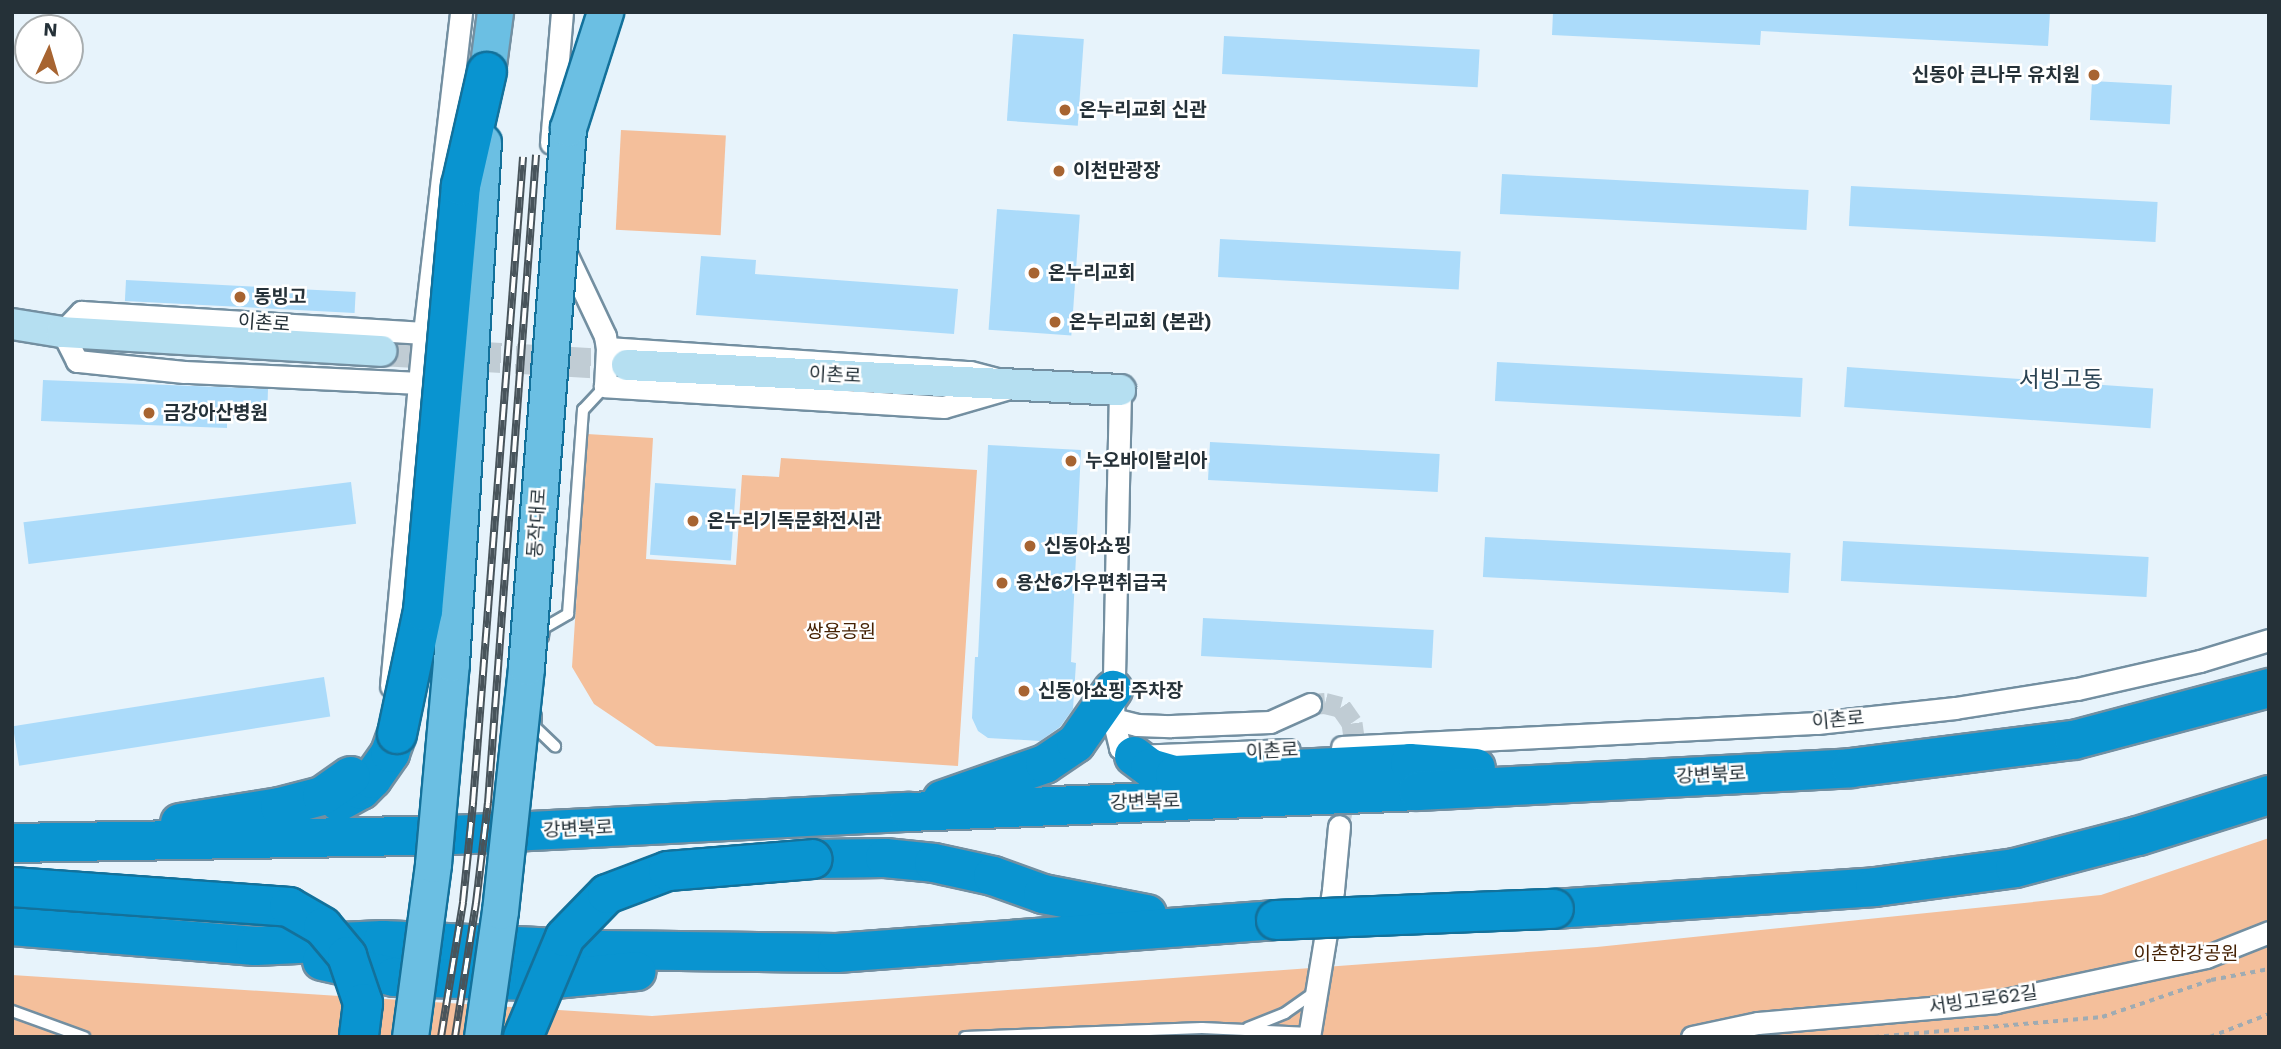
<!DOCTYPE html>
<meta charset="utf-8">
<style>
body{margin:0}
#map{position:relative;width:2281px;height:1049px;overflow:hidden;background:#e7f3fb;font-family:"Work Sans","Noto Sans KR",sans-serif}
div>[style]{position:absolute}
.green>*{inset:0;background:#f4bf9b;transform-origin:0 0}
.building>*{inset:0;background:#abdbfa;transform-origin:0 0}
.street-tunnel>*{height:21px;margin-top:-10.5px;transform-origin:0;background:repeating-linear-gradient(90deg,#c0ccd4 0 21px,transparent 0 31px)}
.secondary-tunnel>*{height:30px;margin-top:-15px;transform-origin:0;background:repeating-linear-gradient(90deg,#c0ccd4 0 30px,transparent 0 45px)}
.path>*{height:3.5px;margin-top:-1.75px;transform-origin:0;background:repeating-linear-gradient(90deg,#9fabb2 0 5px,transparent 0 10px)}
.roads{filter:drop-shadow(2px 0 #738fa1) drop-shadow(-2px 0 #738fa1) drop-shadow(0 2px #738fa1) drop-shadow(0 -2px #738fa1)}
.lane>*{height:10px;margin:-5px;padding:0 5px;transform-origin:5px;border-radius:5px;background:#fff}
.street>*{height:21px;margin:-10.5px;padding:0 10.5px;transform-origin:10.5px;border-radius:10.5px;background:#fff}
.secondary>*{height:30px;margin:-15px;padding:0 15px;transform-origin:15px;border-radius:15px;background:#b5dff1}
.primary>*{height:35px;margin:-17.5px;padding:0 17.5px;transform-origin:17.5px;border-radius:17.5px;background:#6bbfe3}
.highway>*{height:38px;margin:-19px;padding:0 19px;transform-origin:19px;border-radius:19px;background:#0994d0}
.rail>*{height:8px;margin-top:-4px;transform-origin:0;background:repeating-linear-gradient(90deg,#fff 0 16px,#48545b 0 32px);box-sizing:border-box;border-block:2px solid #48545b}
.bridges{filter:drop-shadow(2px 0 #13719b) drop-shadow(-2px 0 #13719b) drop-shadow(0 2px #13719b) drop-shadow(0 -2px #13719b)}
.primary-bridge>*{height:35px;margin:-17.5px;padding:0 17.5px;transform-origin:17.5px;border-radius:17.5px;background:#6bbfe3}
.highway-bridge>*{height:38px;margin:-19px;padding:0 19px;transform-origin:19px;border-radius:19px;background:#0994d0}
.dots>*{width:19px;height:19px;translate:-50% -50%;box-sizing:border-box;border:4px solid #fff;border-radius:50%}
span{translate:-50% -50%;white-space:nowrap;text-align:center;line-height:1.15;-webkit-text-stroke:5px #fff;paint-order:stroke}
.poi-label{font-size:19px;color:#253138;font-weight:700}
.right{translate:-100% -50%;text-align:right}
.left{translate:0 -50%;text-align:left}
.street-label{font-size:19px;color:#253138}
.park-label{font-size:19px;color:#452204}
.quarter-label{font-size:23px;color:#294252}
.frame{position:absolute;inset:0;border:14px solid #253138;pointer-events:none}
.north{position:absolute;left:14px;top:14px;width:70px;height:70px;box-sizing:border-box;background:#fff;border:2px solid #a8adaf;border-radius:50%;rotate:4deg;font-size:19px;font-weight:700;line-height:28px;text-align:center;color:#253138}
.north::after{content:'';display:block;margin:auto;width:24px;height:32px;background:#a76431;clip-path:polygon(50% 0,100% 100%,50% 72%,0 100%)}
</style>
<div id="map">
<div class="green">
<div style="left:621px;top:130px;width:105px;height:100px;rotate:3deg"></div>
<div style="clip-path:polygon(587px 434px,653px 438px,646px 559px,736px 565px,742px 475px,779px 477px,781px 458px,977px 470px,958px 766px,656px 746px,594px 704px,572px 667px)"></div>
<div style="clip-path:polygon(2269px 838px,2269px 1037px,12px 1037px,12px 975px,652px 1016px,1597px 947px,2101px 895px)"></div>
</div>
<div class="building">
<div style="clip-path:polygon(1553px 12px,2050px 12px,2048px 46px,1761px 31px,1760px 45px,1552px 35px)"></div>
<div style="left:1013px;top:34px;width:71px;height:87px;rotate:4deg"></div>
<div style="left:1224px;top:36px;width:256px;height:38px;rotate:3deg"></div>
<div style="left:2092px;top:81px;width:80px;height:39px;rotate:3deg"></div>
<div style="left:1502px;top:174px;width:307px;height:40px;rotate:3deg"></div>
<div style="left:1851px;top:186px;width:307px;height:40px;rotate:3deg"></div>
<div style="left:997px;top:209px;width:83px;height:121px;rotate:4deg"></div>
<div style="left:1220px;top:239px;width:241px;height:38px;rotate:3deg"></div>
<div style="clip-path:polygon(701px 256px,756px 260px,755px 274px,958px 289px,954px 334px,696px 315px)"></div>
<div style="left:126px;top:280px;width:230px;height:21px;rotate:3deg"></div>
<div style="left:1497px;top:362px;width:306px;height:39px;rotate:3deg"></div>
<div style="left:1847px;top:367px;width:307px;height:40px;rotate:4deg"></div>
<div style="clip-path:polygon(43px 380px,268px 389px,267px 420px,227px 419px,227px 428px,41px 421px)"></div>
<div style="left:1210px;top:442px;width:230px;height:38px;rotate:3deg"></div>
<div style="clip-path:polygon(988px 445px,1081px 450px,1071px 662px,1076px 663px,1073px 709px,1060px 727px,1040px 741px,988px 738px,978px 731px,972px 718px,975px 657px,978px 657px)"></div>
<div style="left:351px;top:482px;width:42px;height:330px;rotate:83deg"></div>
<div style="left:655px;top:483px;width:81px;height:72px;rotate:4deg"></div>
<div style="left:1485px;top:537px;width:306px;height:40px;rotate:3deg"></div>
<div style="left:1843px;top:541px;width:306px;height:40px;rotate:3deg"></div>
<div style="left:1203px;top:618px;width:231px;height:38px;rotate:3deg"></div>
<div style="left:324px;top:677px;width:40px;height:315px;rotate:81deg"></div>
</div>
<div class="street-tunnel">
<div style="left:1310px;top:704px;width:15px;rotate:-4deg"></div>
<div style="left:1325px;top:703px;width:16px;rotate:14deg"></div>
<div style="left:1341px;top:707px;width:19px;rotate:55deg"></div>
<div style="left:1352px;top:723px;width:21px;rotate:82deg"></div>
<div style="left:1355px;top:744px;width:84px;rotate:101deg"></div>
</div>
<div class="secondary-tunnel">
<div style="left:381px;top:351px;width:246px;rotate:3.3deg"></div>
</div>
<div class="path">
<div style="left:1874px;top:1037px;width:229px;rotate:-5deg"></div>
<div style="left:2102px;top:1017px;width:115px;rotate:-18.7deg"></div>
<div style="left:2211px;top:980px;width:59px;rotate:-10.7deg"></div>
<div style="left:2210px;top:1037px;width:63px;rotate:-21.3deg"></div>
</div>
<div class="roads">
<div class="lane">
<div style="left:543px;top:637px;width:9px;rotate:-84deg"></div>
<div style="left:544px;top:628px;width:28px;rotate:-30deg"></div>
<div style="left:568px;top:614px;width:205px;rotate:-85.8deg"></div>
<div style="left:583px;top:410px;width:33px;rotate:-47deg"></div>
<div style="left:536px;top:716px;width:11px;rotate:95deg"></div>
<div style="left:535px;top:727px;width:28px;rotate:44deg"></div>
<div style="left:12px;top:1011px;width:77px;rotate:19.9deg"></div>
<div style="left:1248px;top:1028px;width:40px;rotate:-22deg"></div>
<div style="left:1285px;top:1013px;width:35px;rotate:-35deg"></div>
<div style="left:965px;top:1037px;width:237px;rotate:-2.2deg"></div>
<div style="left:1202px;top:1028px;width:108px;rotate:2.7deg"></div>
</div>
<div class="street">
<div style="left:551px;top:143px;width:131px;rotate:-85.2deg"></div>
<div style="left:562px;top:245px;width:101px;rotate:64.7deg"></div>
<div style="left:605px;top:336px;width:12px;rotate:81deg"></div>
<div style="left:607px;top:348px;width:364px;rotate:3.8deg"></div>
<div style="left:970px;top:372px;width:52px;rotate:14.6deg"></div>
<div style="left:1020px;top:385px;width:79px;rotate:163.9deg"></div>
<div style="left:944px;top:407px;width:340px;rotate:-176.5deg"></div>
<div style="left:605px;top:386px;width:38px;rotate:-87deg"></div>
<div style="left:420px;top:383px;width:236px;rotate:-177.3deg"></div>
<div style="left:184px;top:372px;width:108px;rotate:-174.1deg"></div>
<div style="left:77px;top:361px;width:33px;rotate:-117deg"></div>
<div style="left:62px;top:332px;width:28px;rotate:-46deg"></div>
<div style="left:81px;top:312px;width:344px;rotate:3.5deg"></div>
<div style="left:1120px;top:390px;width:329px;rotate:91.2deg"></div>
<div style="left:1113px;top:719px;width:30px;rotate:76deg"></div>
<div style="left:1120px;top:748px;width:16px;rotate:30deg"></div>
<div style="left:1134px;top:756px;width:155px;rotate:-2.2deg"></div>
<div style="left:391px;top:686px;width:355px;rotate:-84.7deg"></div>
<div style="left:424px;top:333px;width:323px;rotate:-83.4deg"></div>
<div style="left:1113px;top:719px;width:25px;rotate:14deg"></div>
<div style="left:1137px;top:725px;width:34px;rotate:2deg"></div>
<div style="left:1171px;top:726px;width:99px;rotate:-2.3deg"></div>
<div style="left:1270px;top:722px;width:44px;rotate:-24.2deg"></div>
<div style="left:1342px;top:747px;width:476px;rotate:-2.9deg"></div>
<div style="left:1817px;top:723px;width:139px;rotate:-6.2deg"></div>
<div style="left:1955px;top:708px;width:123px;rotate:-8.9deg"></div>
<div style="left:2077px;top:689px;width:126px;rotate:-12.8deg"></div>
<div style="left:2200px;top:661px;width:72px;rotate:-16.9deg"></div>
<div style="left:1309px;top:1037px;width:149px;rotate:-80.7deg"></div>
<div style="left:1333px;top:890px;width:64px;rotate:-84.6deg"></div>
<div style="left:1692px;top:1037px;width:67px;rotate:-12deg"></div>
<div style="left:1758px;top:1023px;width:239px;rotate:-5deg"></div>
<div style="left:1996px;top:1002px;width:215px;rotate:-12.1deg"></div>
<div style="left:2206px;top:957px;width:68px;rotate:-21.6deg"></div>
</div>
<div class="secondary">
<div style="left:12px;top:324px;width:51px;rotate:9.1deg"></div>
<div style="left:62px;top:332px;width:320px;rotate:3.4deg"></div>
<div style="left:627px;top:365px;width:494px;rotate:2.9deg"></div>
</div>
<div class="primary">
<div style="left:487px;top:72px;width:61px;rotate:-82.4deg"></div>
</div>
<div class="highway">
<div style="left:1134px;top:756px;width:20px;rotate:37deg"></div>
<div style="left:1150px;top:768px;width:26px;rotate:16deg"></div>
<div style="left:1175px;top:775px;width:235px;rotate:-2.9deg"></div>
<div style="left:1410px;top:763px;width:66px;rotate:4.3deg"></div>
<div style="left:942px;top:800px;width:109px;rotate:-19.3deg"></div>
<div style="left:1045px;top:764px;width:37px;rotate:-34deg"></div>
<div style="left:1076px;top:743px;width:65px;rotate:-55.1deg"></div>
<div style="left:339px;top:802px;width:25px;rotate:-29deg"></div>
<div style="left:361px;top:790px;width:16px;rotate:-45deg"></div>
<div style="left:372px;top:779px;width:32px;rotate:-55deg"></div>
<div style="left:390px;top:753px;width:20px;rotate:-70deg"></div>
<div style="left:180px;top:823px;width:101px;rotate:-9.1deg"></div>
<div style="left:280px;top:807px;width:43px;rotate:-14.7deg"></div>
<div style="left:322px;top:796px;width:35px;rotate:-35deg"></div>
<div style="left:12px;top:843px;width:440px;rotate:-1deg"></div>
<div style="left:452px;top:835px;width:458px;rotate:-2.9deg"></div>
<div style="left:909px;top:812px;width:509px;rotate:-2.36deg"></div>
<div style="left:1418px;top:791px;width:434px;rotate:-3deg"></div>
<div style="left:1851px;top:768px;width:225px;rotate:-7.2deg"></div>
<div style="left:2074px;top:740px;width:202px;rotate:-14.9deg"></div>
<div style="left:813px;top:859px;width:72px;rotate:-0.8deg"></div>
<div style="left:885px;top:858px;width:49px;rotate:5.8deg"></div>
<div style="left:934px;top:863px;width:60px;rotate:12.4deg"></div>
<div style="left:993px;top:876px;width:53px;rotate:19.8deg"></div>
<div style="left:1043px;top:894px;width:106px;rotate:10.9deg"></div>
<div style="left:1554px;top:909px;width:322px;rotate:-3.9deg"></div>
<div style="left:1875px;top:887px;width:141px;rotate:-7.7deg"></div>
<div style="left:2015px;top:868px;width:127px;rotate:-14.6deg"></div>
<div style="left:2138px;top:836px;width:137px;rotate:-17.4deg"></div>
<div style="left:12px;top:926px;width:244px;rotate:4.7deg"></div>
<div style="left:255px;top:946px;width:128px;rotate:-2.7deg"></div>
<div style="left:383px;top:940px;width:218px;rotate:2.6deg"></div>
<div style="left:601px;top:950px;width:236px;rotate:0.7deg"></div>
<div style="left:837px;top:953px;width:440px;rotate:-4.3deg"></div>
<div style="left:322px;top:961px;width:74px;rotate:12.5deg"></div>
<div style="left:394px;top:977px;width:140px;rotate:1.6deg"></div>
<div style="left:534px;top:981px;width:103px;rotate:-5.5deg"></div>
</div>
</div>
<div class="rail">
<div style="left:441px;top:1037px;width:137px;rotate:-80.7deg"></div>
<div style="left:463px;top:902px;width:100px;rotate:-84.2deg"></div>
<div style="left:473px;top:803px;width:648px;rotate:-85.57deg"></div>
<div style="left:455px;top:1037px;width:136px;rotate:-81.1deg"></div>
<div style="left:476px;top:903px;width:101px;rotate:-83.2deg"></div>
<div style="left:488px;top:803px;width:650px;rotate:-85.76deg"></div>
</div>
<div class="bridges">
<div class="primary-bridge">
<div style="left:410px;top:1037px;width:175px;rotate:-82.4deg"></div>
<div style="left:433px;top:864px;width:202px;rotate:-84.9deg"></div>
<div style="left:451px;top:663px;width:522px;rotate:-86.49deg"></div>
<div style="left:482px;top:1037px;width:127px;rotate:-81.9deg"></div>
<div style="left:500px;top:911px;width:245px;rotate:-83.9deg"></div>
<div style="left:526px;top:667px;width:541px;rotate:-85.54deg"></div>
<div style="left:568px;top:128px;width:122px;rotate:-72.3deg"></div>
</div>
<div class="highway-bridge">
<div style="left:397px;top:734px;width:126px;rotate:-78.1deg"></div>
<div style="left:423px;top:611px;width:427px;rotate:-84.9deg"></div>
<div style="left:461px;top:186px;width:117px;rotate:-77.2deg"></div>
<div style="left:12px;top:887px;width:278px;rotate:4.1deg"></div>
<div style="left:289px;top:907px;width:39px;rotate:30deg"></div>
<div style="left:323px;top:927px;width:38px;rotate:50deg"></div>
<div style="left:347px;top:956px;width:50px;rotate:71.2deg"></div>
<div style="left:363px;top:1003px;width:34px;rotate:97deg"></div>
<div style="left:1276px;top:920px;width:278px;rotate:-2.3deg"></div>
<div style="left:523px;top:1037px;width:108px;rotate:-67.2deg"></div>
<div style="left:565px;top:937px;width:60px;rotate:-45.7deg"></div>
<div style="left:607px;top:894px;width:65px;rotate:-20.7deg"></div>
<div style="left:668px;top:871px;width:145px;rotate:-4.7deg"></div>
</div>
</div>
<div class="dots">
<div style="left:2094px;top:75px;background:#a76431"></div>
<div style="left:1065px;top:110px;background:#a76431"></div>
<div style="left:1059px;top:171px;background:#a76431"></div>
<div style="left:1034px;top:273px;background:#a76431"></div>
<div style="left:240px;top:297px;background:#a76431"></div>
<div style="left:1055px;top:322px;background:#a76431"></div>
<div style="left:149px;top:413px;background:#a76431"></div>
<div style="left:1071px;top:461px;background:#a76431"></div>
<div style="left:693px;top:521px;background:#a76431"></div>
<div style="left:1030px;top:546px;background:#a76431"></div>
<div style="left:1002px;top:583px;background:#a76431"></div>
<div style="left:1024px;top:691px;background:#a76431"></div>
</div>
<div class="poi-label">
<span class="right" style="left:2080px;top:75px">신동아 큰나무 유치원</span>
<span class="left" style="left:1079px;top:110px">온누리교회 신관</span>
<span class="left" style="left:1073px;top:171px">이천만광장</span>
<span class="left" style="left:1048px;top:273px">온누리교회</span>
<span class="left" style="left:254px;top:297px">동빙고</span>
<span class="left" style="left:1069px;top:322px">온누리교회 (본관)</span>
<span class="left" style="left:163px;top:413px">금강아산병원</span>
<span class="left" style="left:1085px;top:461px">누오바이탈리아</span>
<span class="left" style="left:707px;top:521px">온누리기독문화전시관</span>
<span class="left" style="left:1044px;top:546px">신동아쇼핑</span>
<span class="left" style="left:1016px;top:583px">용산6가우편취급국</span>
<span class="left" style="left:1038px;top:691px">신동아쇼핑 주차장</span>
</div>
<div class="street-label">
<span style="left:264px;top:323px;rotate:4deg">이촌로</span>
<span style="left:835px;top:375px;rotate:3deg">이촌로</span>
<span style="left:537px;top:523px;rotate:-86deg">동작대로</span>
<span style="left:1838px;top:720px;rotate:-5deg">이촌로</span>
<span style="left:1272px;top:751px;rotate:-3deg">이촌로</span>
<span style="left:1711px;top:775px;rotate:-3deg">강변북로</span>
<span style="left:1145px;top:802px;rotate:-2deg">강변북로</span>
<span style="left:578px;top:829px;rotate:-3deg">강변북로</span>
<span style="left:1983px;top:1000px;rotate:-8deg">서빙고로62길</span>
</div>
<div class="park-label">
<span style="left:841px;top:632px">쌍용공원</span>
<span style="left:2186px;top:954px">이촌한강공원</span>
</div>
<div class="quarter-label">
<span style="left:2061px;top:380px">서빙고동</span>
</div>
<div class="frame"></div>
<div class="north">N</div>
</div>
